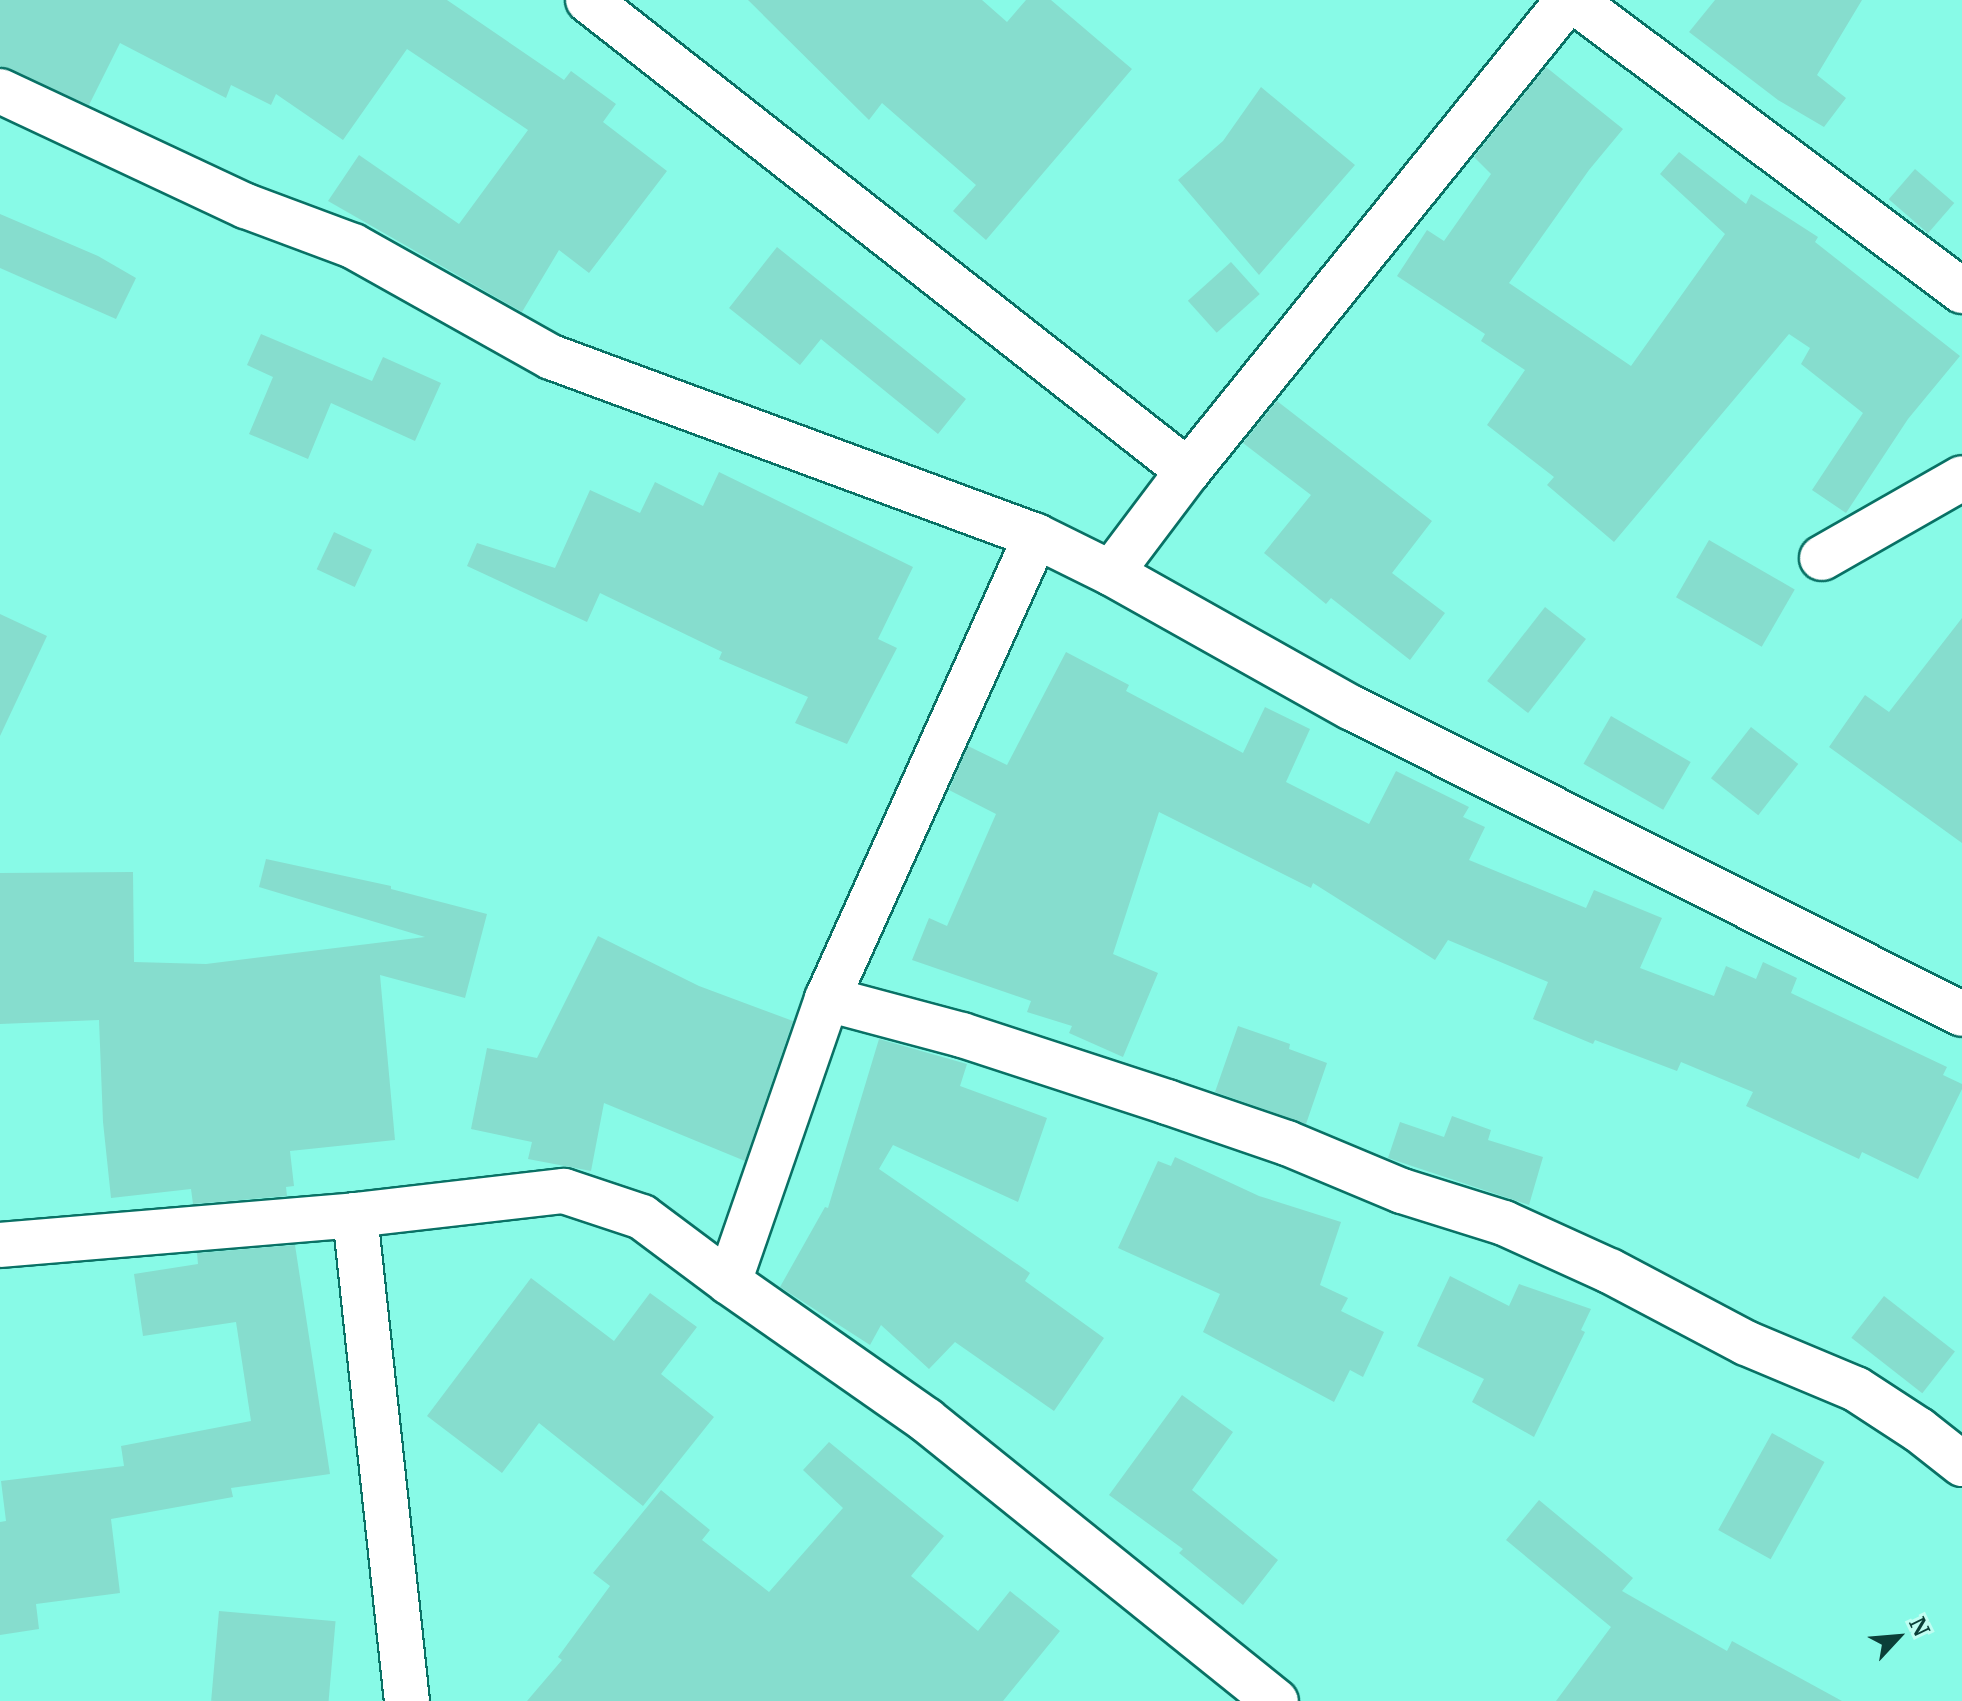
<!DOCTYPE html>
<style>
body{margin:0}
#map{position:relative;width:1962px;height:1701px;overflow:hidden;background:#88fae7;font-family:Merriweather,serif}
div>[style]{position:absolute}
.building>*{inset:0;background:#86ddce;transform-origin:0 0}
.roads{filter:drop-shadow(2px 0 #097165) drop-shadow(-2px 0 #097165) drop-shadow(0 2px #097165) drop-shadow(0 -2px #097165)}
.street>*{height:44px;margin:-22px;padding:0 22px;transform-origin:22px;border-radius:22px;background:#fff}
span{translate:-50% -50%;white-space:nowrap;text-align:center;line-height:1.15;-webkit-text-stroke:8px #bffef2;paint-order:stroke}
.north{position:absolute;left:1858px;top:1597px;width:80px;height:80px;-webkit-text-stroke:6px #bffef2;paint-order:stroke;rotate:64deg;font-size:22px;font-weight:700;line-height:32px;text-align:center;color:#0b3f38}
.north::after{content:'';display:block;margin:auto;width:28px;height:36px;background:#0b3f38;clip-path:polygon(50% 0,100% 100%,50% 72%,0 100%)}
</style>
<div id="map">
<div class="building">
<div style="clip-path:polygon(0 0,447px 0,564px 80px,571px 71px,616px 104px,603px 122px,667px 171px,589px 273px,559px 250px,522px 312px,328px 201px,359px 155px,459px 224px,528px 130px,407px 49px,343px 140px,276px 94px,271px 105px,231px 85px,226px 98px,120px 43px,89px 105px,0 66px)"></div>
<div style="clip-path:polygon(748px 0,982px 0,1007px 22px,1026px 0,1051px 0,1132px 69px,986px 240px,953px 211px,976px 185px,882px 103px,869px 120px)"></div>
<div style="clip-path:polygon(1715px 0,1862px 0,1817px 75px,1846px 98px,1824px 127px,1778px 100px,1689px 32px)"></div>
<div style="clip-path:polygon(1546px 67px,1623px 129px,1589px 170px,1509px 283px,1631px 366px,1725px 234px,1660px 174px,1679px 152px,1746px 204px,1751px 194px,1818px 237px,1815px 242px,1960px 356px,1908px 419px,1846px 513px,1812px 490px,1863px 413px,1801px 364px,1810px 348px,1789px 334px,1614px 542px,1547px 485px,1554px 477px,1487px 425px,1525px 370px,1481px 341px,1485px 334px,1397px 276px,1427px 230px,1444px 241px,1491px 174px,1474px 157px)"></div>
<div style="clip-path:polygon(1261px 87px,1355px 165px,1259px 275px,1178px 180px,1223px 141px)"></div>
<div style="left:1915px;top:169px;width:52px;height:40px;rotate:41deg"></div>
<div style="clip-path:polygon(0 214px,98px 256px,136px 278px,116px 319px,0 268px)"></div>
<div style="clip-path:polygon(777px 247px,966px 399px,938px 434px,821px 339px,800px 365px,729px 308px)"></div>
<div style="left:1231px;top:262px;width:43px;height:58px;rotate:48deg"></div>
<div style="clip-path:polygon(261px 334px,372px 381px,383px 357px,441px 383px,415px 441px,331px 403px,308px 459px,249px 434px,273px 377px,247px 365px)"></div>
<div style="clip-path:polygon(1277px 401px,1432px 521px,1392px 573px,1445px 613px,1410px 660px,1331px 598px,1326px 604px,1264px 553px,1311px 495px,1243px 443px)"></div>
<div style="clip-path:polygon(719px 472px,913px 567px,878px 639px,897px 648px,847px 744px,795px 723px,808px 697px,719px 659px,722px 652px,600px 593px,587px 622px,467px 566px,477px 543px,555px 568px,590px 490px,640px 513px,655px 482px,703px 506px)"></div>
<div style="left:334px;top:532px;width:42px;height:41px;rotate:25deg"></div>
<div style="left:1709px;top:540px;width:99px;height:66px;rotate:30deg"></div>
<div style="left:1545px;top:607px;width:52px;height:94px;rotate:38deg"></div>
<div style="clip-path:polygon(0 614px,47px 636px,0 736px)"></div>
<div style="clip-path:polygon(1962px 618px,1962px 843px,1829px 747px,1865px 695px,1889px 712px)"></div>
<div style="clip-path:polygon(1066px 652px,1129px 685px,1126px 691px,1243px 753px,1265px 707px,1310px 729px,1286px 782px,1369px 824px,1396px 771px,1469px 807px,1463px 817px,1485px 827px,1469px 860px,1586px 908px,1594px 890px,1662px 918px,1640px 968px,1714px 996px,1726px 966px,1756px 979px,1763px 962px,1797px 978px,1791px 993px,1947px 1067px,1943px 1075px,1962px 1084px,1962px 1089px,1918px 1179px,1862px 1152px,1859px 1159px,1746px 1106px,1753px 1092px,1681px 1062px,1677px 1071px,1595px 1040px,1593px 1044px,1533px 1019px,1548px 982px,1448px 940px,1435px 960px,1313px 883px,1311px 888px,1159px 812px,1113px 954px,1158px 973px,1123px 1057px,1069px 1033px,1072px 1026px,1027px 1012px,1031px 1001px,912px 960px,929px 918px,947px 926px,996px 814px,949px 790px,968px 746px,1007px 765px)"></div>
<div style="left:1611px;top:716px;width:92px;height:55px;rotate:30deg"></div>
<div style="left:1751px;top:727px;width:60px;height:65px;rotate:38deg"></div>
<div style="clip-path:polygon(266px 859px,391px 886px,391px 889px,487px 914px,465px 998px,380px 975px,395px 1140px,290px 1151px,294px 1186px,286px 1187px,287px 1196px,193px 1204px,191px 1189px,111px 1198px,103px 1122px,99px 1020px,0 1024px,0 873px,133px 872px,134px 962px,206px 964px,425px 937px,259px 887px)"></div>
<div style="clip-path:polygon(598px 936px,699px 986px,793px 1021px,745px 1161px,604px 1103px,591px 1171px,528px 1159px,532px 1142px,471px 1129px,487px 1048px,537px 1058px)"></div>
<div style="clip-path:polygon(1238px 1026px,1290px 1044px,1289px 1049px,1327px 1063px,1306px 1124px,1215px 1092px)"></div>
<div style="clip-path:polygon(879px 1039px,967px 1064px,960px 1086px,1047px 1118px,1018px 1202px,893px 1145px,879px 1169px,1030px 1273px,1025px 1281px,1104px 1338px,1054px 1411px,955px 1342px,929px 1369px,881px 1325px,870px 1345px,780px 1287px,825px 1207px,828px 1208px)"></div>
<div style="clip-path:polygon(1452px 1116px,1491px 1130px,1488px 1140px,1543px 1157px,1529px 1205px,1388px 1158px,1400px 1122px,1444px 1137px)"></div>
<div style="clip-path:polygon(1175px 1157px,1259px 1196px,1341px 1222px,1320px 1285px,1348px 1298px,1341px 1311px,1384px 1332px,1363px 1377px,1350px 1370px,1334px 1402px,1203px 1332px,1220px 1294px,1118px 1248px,1158px 1161px,1171px 1166px)"></div>
<div style="clip-path:polygon(295px 1245px,330px 1474px,231px 1488px,233px 1497px,111px 1519px,120px 1593px,36px 1604px,39px 1629px,0 1635px,0 1522px,6px 1521px,1px 1481px,124px 1466px,121px 1446px,251px 1421px,236px 1322px,143px 1336px,134px 1274px,198px 1264px,197px 1253px)"></div>
<div style="clip-path:polygon(1450px 1276px,1509px 1306px,1519px 1284px,1591px 1309px,1581px 1330px,1585px 1332px,1534px 1437px,1472px 1402px,1484px 1379px,1417px 1346px)"></div>
<div style="clip-path:polygon(531px 1278px,614px 1341px,650px 1293px,697px 1327px,661px 1374px,714px 1417px,643px 1506px,539px 1423px,502px 1473px,427px 1416px)"></div>
<div style="left:1884px;top:1296px;width:90px;height:53px;rotate:38deg"></div>
<div style="clip-path:polygon(1182px 1395px,1233px 1432px,1192px 1490px,1278px 1560px,1243px 1605px,1179px 1553px,1183px 1549px,1109px 1495px)"></div>
<div style="left:1772px;top:1433px;width:60px;height:111px;rotate:29deg"></div>
<div style="clip-path:polygon(829px 1442px,944px 1536px,911px 1576px,978px 1631px,1010px 1591px,1060px 1631px,1003px 1701px,527px 1701px,562px 1660px,558px 1657px,610px 1586px,593px 1573px,661px 1490px,710px 1530px,702px 1540px,769px 1592px,843px 1508px,803px 1470px)"></div>
<div style="clip-path:polygon(1539px 1500px,1633px 1578px,1622px 1591px,1727px 1651px,1732px 1641px,1842px 1701px,1556px 1701px,1611px 1627px,1506px 1540px)"></div>
<div style="left:219px;top:1611px;width:117px;height:90px;rotate:5deg"></div>
</div>
<div class="roads">
<div class="street">
<div style="left:588px;top:0;width:763px;rotate:38.13deg"></div>
<div style="left:1573px;top:0;width:486px;rotate:36.8deg"></div>
<div style="left:0;top:91px;width:272px;rotate:25.1deg"></div>
<div style="left:246px;top:206px;width:114px;rotate:20.5deg"></div>
<div style="left:353px;top:246px;width:227px;rotate:29.3deg"></div>
<div style="left:551px;top:357px;width:517px;rotate:20.26deg"></div>
<div style="left:1036px;top:536px;width:84px;rotate:26.3deg"></div>
<div style="left:1111px;top:573px;width:276px;rotate:29.3deg"></div>
<div style="left:1352px;top:708px;width:682px;rotate:26.64deg"></div>
<div style="left:1822px;top:558px;width:161px;rotate:-29.7deg"></div>
<div style="left:1111px;top:573px;width:128px;rotate:-53deg"></div>
<div style="left:1188px;top:471px;width:605px;rotate:-51.1deg"></div>
<div style="left:827px;top:999px;width:140px;rotate:14.9deg"></div>
<div style="left:962px;top:1035px;width:216px;rotate:18.1deg"></div>
<div style="left:1167px;top:1102px;width:127px;rotate:18.9deg"></div>
<div style="left:1287px;top:1143px;width:125px;rotate:22.7deg"></div>
<div style="left:1402px;top:1191px;width:107px;rotate:17.4deg"></div>
<div style="left:1504px;top:1223px;width:116px;rotate:24.4deg"></div>
<div style="left:1610px;top:1271px;width:154px;rotate:27.9deg"></div>
<div style="left:1746px;top:1343px;width:119px;rotate:22.7deg"></div>
<div style="left:1856px;top:1389px;width:75px;rotate:33.1deg"></div>
<div style="left:1919px;top:1430px;width:55px;rotate:38.3deg"></div>
<div style="left:355px;top:1215px;width:489px;rotate:83.9deg"></div>
<div style="left:0;top:1245px;width:356px;rotate:-4.8deg"></div>
<div style="left:355px;top:1215px;width:210px;rotate:-6.6deg"></div>
<div style="left:564px;top:1191px;width:82px;rotate:18.4deg"></div>
<div style="left:642px;top:1217px;width:109px;rotate:36.8deg"></div>
<div style="left:729px;top:1282px;width:241px;rotate:35deg"></div>
<div style="left:926px;top:1420px;width:449px;rotate:38.8deg"></div>
<div style="left:729px;top:1282px;width:299px;rotate:-70.9deg"></div>
<div style="left:827px;top:999px;width:508px;rotate:-65.71deg"></div>
</div>
</div>
<div class="north">N</div>
</div>
